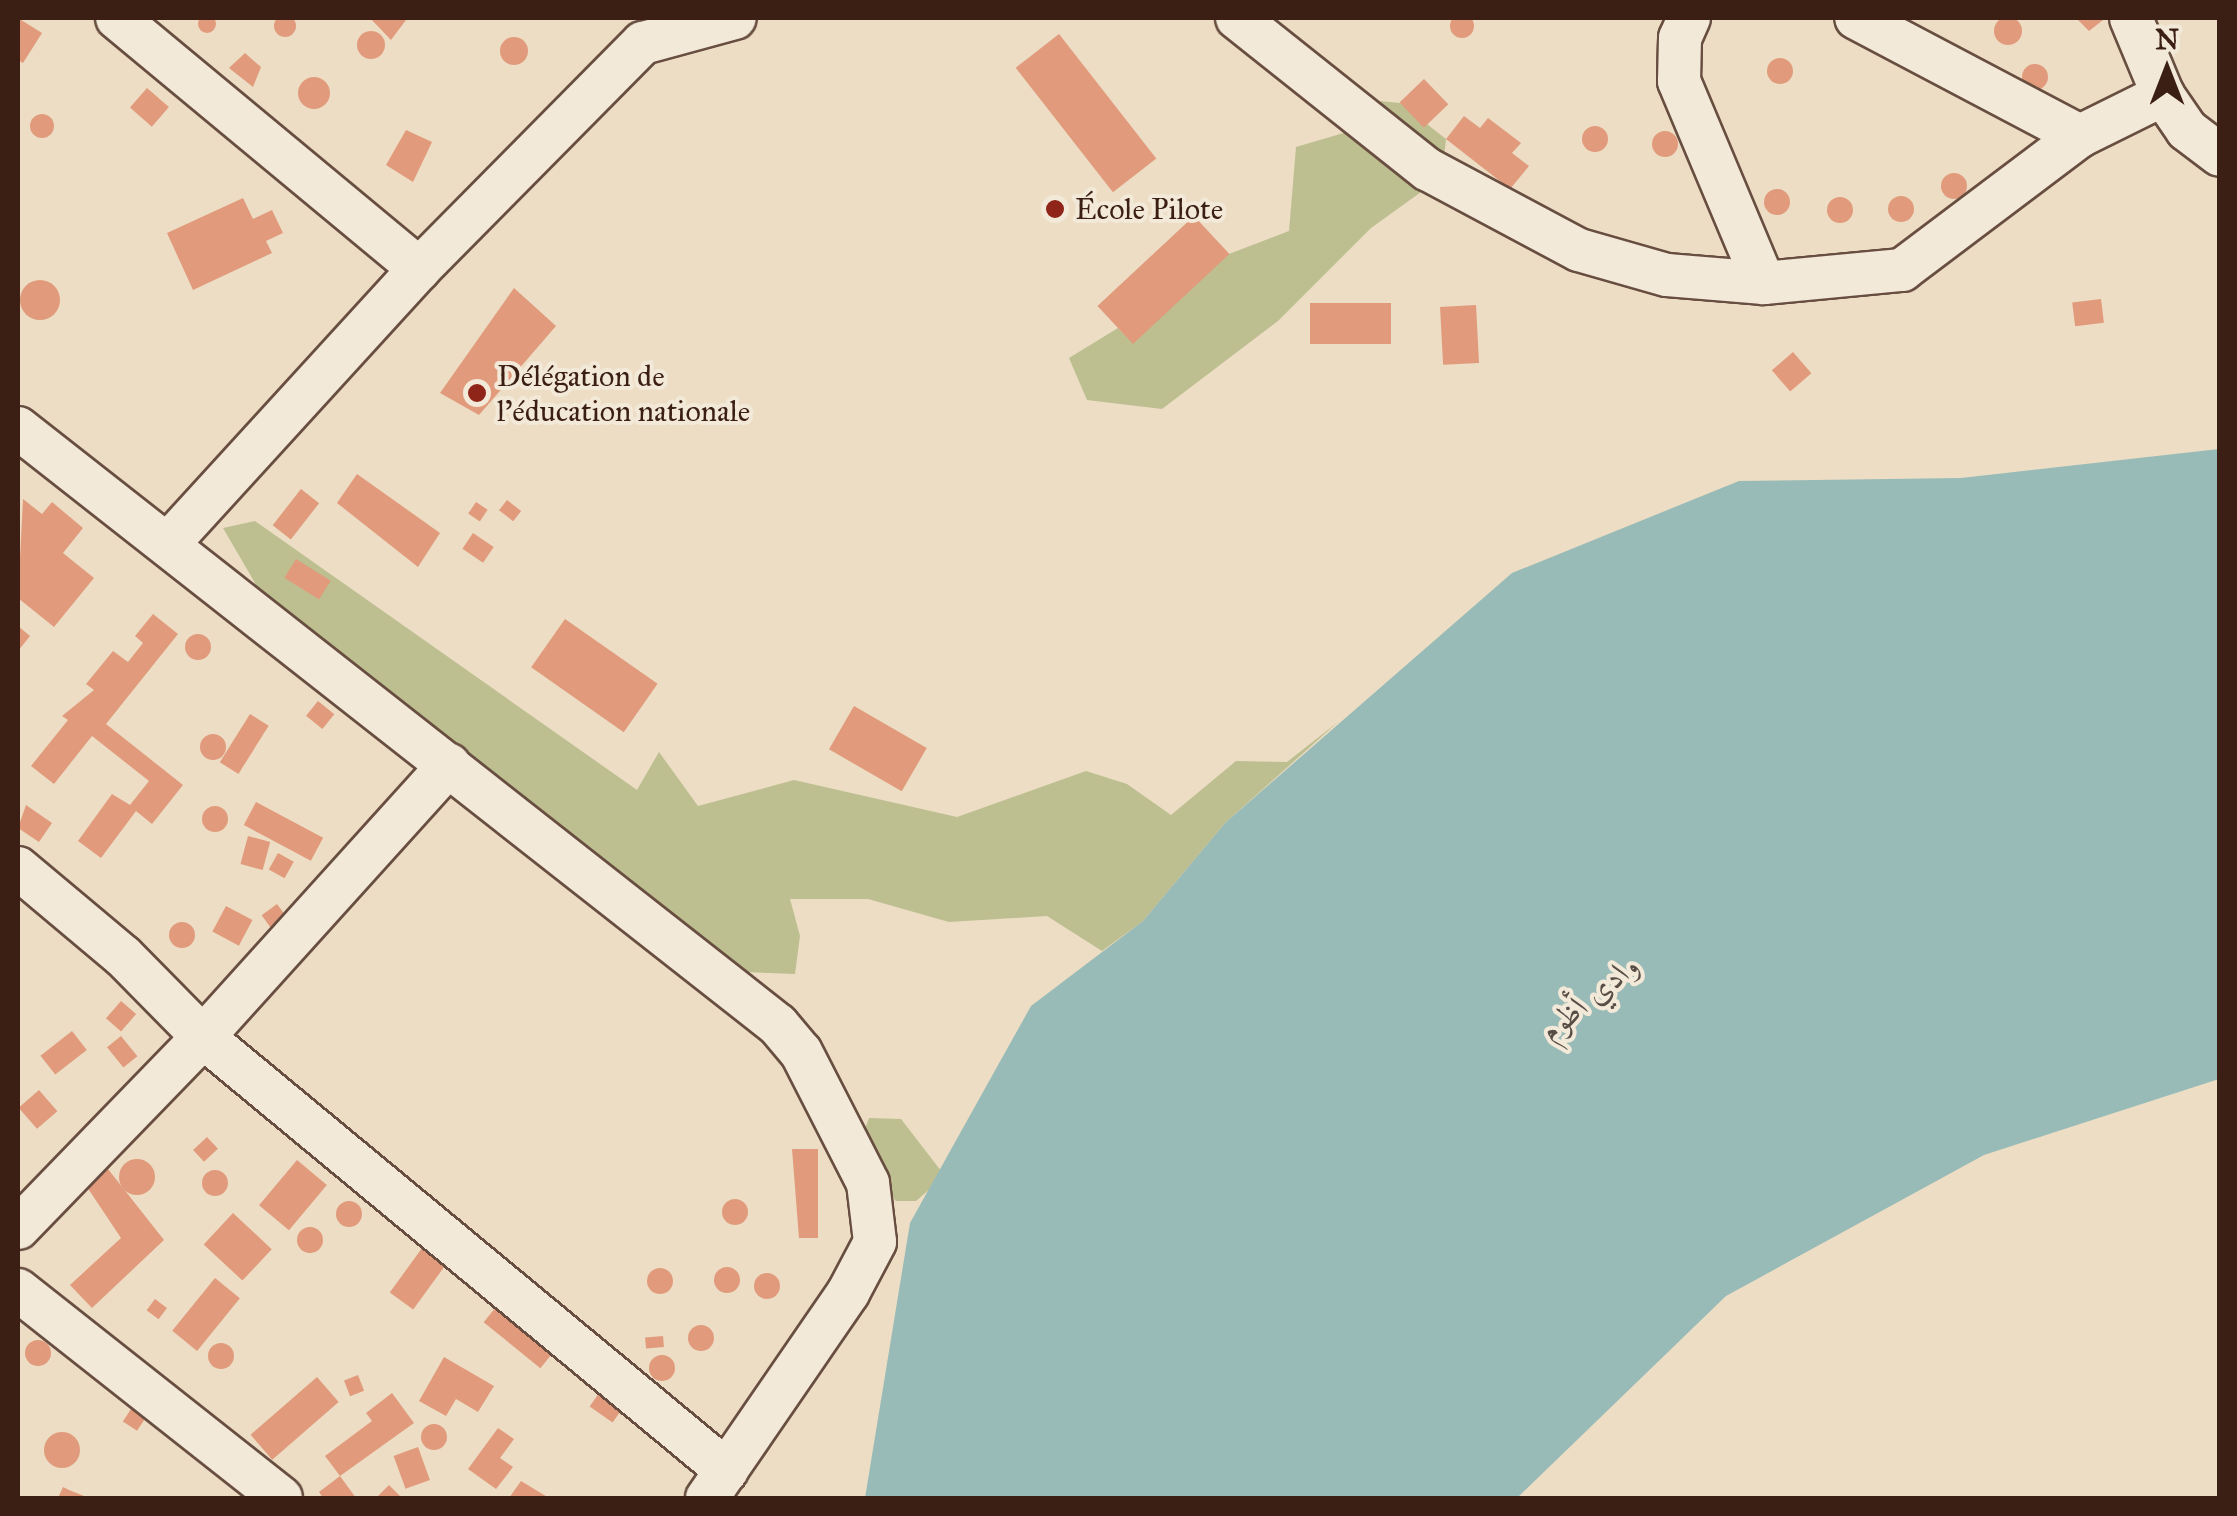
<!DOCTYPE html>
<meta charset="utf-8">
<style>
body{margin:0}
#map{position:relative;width:2237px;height:1516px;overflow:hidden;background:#ecddc4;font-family:"IM FELL Great Primer",Amiri,serif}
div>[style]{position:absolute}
.green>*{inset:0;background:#bdbf90}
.water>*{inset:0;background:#99bbb7}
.building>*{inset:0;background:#e19b7c;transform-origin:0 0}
.round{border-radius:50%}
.roads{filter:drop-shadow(2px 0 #684e40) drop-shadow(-2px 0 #684e40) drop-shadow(0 2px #684e40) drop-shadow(0 -2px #684e40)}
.minor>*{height:42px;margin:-21px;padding:0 21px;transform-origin:21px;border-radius:21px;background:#f3e9d9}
.dots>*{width:28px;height:28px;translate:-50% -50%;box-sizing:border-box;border:5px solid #f3e9d9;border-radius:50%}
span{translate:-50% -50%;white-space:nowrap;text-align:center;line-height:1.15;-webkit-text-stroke:8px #f3e9d9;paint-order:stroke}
.poi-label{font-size:30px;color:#3c1f14}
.left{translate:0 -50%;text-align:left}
.water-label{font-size:32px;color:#584e45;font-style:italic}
.frame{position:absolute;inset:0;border:20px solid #3c1f14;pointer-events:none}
.north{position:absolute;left:2117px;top:20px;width:100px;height:100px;-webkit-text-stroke:8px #f3e9d9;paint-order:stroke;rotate:0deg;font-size:28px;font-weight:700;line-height:40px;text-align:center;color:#3c1f14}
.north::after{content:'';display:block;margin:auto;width:35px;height:45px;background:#3c1f14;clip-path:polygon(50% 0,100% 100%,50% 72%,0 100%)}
</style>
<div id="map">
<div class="green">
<div style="clip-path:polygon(1369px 100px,1400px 103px,1446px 139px,1442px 177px,1371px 228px,1278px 321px,1162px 409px,1087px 400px,1069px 358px,1118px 328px,1132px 342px,1229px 254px,1289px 231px,1296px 147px,1347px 132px)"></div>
<div style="clip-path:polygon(255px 521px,637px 790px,659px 752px,698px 806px,794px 780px,957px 817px,1086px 771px,1127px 784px,1171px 815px,1236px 761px,1287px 762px,1338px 722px,1226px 822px,1143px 921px,1102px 951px,1047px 916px,949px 922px,868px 899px,790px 899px,800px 936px,795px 974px,746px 972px,604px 860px,284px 633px,223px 528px)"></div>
<div style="clip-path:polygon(869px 1118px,901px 1119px,945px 1176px,916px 1201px,896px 1201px,855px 1157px)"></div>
</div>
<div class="water">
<div style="clip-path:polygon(2219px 449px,2219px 1079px,1984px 1155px,1726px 1296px,1517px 1498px,865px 1498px,910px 1223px,1031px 1006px,1143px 921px,1226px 822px,1512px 573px,1739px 481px,1961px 478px)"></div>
</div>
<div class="building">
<div class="round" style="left:1450px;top:14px;width:24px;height:24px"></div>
<div class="round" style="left:274px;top:15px;width:22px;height:22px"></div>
<div class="round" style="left:198px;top:15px;width:18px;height:18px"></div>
<div class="round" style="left:1994px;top:17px;width:28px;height:28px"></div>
<div style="clip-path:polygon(18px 18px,42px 33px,23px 63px,18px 60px)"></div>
<div style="clip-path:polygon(370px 18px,404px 18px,406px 20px,391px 40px)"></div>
<div style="clip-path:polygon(2076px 18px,2103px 18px,2103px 20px,2089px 31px)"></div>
<div class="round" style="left:357px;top:31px;width:28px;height:28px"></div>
<div style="left:1059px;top:34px;width:158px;height:55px;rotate:52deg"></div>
<div class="round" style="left:500px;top:37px;width:28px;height:28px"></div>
<div style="clip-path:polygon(245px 53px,261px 67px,253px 87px,229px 68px)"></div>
<div class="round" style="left:1767px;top:58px;width:26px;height:26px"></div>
<div class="round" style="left:2022px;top:64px;width:26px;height:26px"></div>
<div class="round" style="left:298px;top:77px;width:32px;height:32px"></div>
<div style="left:1424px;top:79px;width:35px;height:34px;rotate:46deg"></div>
<div style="left:147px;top:88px;width:29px;height:26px;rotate:41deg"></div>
<div class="round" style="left:30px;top:114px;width:24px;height:24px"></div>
<div style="clip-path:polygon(1464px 116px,1480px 128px,1488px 118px,1521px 143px,1512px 153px,1529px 166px,1510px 189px,1446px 139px)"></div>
<div class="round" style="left:1582px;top:126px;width:26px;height:26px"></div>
<div style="clip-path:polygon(406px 130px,432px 142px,413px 182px,386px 165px)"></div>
<div class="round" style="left:1652px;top:131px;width:26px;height:26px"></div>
<div class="round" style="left:1941px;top:173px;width:26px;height:26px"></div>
<div class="round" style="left:1764px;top:189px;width:26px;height:26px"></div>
<div class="round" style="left:1888px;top:196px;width:26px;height:26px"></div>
<div class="round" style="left:1827px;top:197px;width:26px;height:26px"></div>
<div style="clip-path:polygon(243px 198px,253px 219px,272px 210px,283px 233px,266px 241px,272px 253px,193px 290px,167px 233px)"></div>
<div style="left:1194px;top:216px;width:52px;height:132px;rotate:47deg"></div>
<div class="round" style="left:20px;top:280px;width:40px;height:40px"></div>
<div style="clip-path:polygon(514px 288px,556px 326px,479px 415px,440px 393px)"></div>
<div style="left:2101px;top:299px;width:24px;height:29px;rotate:83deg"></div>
<div style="left:1391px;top:303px;width:41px;height:81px;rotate:90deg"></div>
<div style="left:1476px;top:305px;width:58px;height:36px;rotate:87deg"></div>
<div style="left:1793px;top:352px;width:28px;height:28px;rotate:49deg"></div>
<div style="clip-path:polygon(357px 474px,440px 533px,418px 567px,337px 503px)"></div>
<div style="left:301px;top:489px;width:23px;height:46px;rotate:38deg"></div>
<div style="clip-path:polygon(23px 499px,42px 514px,52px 502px,83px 528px,63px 553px,94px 578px,54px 627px,18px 598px)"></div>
<div style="left:507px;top:500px;width:18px;height:13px;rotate:38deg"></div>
<div style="left:476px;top:502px;width:14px;height:14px;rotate:34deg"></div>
<div style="left:473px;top:533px;width:25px;height:19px;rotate:34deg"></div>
<div style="left:296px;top:559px;width:41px;height:22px;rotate:32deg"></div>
<div style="clip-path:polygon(153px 614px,178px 634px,106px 724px,183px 785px,152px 824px,136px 811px,101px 858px,78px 841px,112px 794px,130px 805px,149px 781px,92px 736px,54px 784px,31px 766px,68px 720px,62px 716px,94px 690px,86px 684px,113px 651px,128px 662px,143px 643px,135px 636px)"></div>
<div style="left:565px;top:619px;width:113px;height:59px;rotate:35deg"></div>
<div style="clip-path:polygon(18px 626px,30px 636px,18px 651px)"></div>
<div class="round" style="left:185px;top:634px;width:26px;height:26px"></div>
<div style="left:318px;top:701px;width:21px;height:19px;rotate:39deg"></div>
<div style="left:854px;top:706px;width:84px;height:50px;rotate:30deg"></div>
<div style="left:250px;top:714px;width:22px;height:57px;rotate:32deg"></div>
<div class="round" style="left:200px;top:734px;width:26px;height:26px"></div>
<div style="left:256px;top:802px;width:76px;height:26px;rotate:28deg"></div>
<div style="clip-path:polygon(26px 805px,52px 823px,39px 842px,18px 828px)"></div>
<div class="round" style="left:202px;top:806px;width:26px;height:26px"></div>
<div style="left:248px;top:836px;width:23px;height:29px;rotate:15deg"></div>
<div style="left:278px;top:853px;width:18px;height:19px;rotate:29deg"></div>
<div style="left:277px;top:904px;width:19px;height:19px;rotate:54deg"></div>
<div style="left:226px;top:906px;width:30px;height:29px;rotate:28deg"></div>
<div class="round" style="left:169px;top:922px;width:26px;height:26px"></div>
<div style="left:121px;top:1001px;width:20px;height:23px;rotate:41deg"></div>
<div style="left:72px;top:1031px;width:24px;height:40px;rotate:52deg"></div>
<div style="left:121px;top:1036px;width:26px;height:18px;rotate:51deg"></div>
<div style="left:39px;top:1090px;width:28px;height:27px;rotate:49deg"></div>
<div style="left:207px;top:1137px;width:16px;height:19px;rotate:47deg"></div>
<div style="clip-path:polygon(792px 1149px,818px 1149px,818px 1238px,799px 1238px)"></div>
<div class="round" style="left:119px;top:1159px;width:36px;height:36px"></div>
<div style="left:297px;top:1160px;width:39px;height:59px;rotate:40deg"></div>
<div style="clip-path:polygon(108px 1169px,164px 1240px,92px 1308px,70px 1285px,121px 1238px,85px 1184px)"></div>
<div class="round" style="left:202px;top:1170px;width:26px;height:26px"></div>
<div class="round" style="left:722px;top:1199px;width:26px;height:26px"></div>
<div class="round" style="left:336px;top:1201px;width:26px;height:26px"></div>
<div style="left:233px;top:1213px;width:53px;height:43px;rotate:43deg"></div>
<div class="round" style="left:297px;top:1227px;width:26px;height:26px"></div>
<div style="left:425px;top:1244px;width:29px;height:60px;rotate:36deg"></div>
<div class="round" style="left:714px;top:1267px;width:26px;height:26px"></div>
<div class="round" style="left:647px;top:1268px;width:26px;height:26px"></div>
<div class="round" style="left:754px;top:1273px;width:26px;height:26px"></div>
<div style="left:215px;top:1278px;width:32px;height:68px;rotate:39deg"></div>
<div style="left:155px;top:1299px;width:15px;height:14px;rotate:37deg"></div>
<div style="left:500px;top:1302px;width:73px;height:26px;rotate:39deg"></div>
<div class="round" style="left:688px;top:1325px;width:26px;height:26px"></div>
<div style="left:663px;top:1336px;width:11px;height:18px;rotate:85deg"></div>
<div class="round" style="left:25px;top:1340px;width:26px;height:26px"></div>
<div class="round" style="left:208px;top:1343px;width:26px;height:26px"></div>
<div class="round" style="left:649px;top:1355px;width:26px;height:26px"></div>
<div style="clip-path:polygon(444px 1357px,494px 1386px,478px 1412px,456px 1399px,446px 1416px,419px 1401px)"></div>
<div style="left:358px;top:1375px;width:17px;height:15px;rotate:69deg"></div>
<div style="left:317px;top:1377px;width:33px;height:88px;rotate:49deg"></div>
<div style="left:604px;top:1386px;width:28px;height:25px;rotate:35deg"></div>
<div style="clip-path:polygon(392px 1393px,414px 1423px,340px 1476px,325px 1456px,372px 1421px,366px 1413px)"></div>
<div style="left:131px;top:1409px;width:17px;height:15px;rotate:33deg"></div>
<div class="round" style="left:421px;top:1424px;width:26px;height:26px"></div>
<div style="clip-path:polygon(498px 1428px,514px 1439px,500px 1458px,513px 1467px,496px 1489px,468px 1469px)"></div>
<div class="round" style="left:44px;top:1432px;width:36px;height:36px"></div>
<div style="left:418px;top:1447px;width:35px;height:26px;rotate:70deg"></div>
<div style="clip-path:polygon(340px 1476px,356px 1498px,323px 1498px,319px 1492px)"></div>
<div style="clip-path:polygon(521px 1481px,549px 1498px,509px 1498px)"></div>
<div style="clip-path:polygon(389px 1485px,400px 1496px,376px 1498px)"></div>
<div style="clip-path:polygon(63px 1487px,69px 1490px,89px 1498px,58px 1498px)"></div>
</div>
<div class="roads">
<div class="minor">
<div style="left:117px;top:18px;width:393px;rotate:39.7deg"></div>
<div style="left:1237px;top:18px;width:243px;rotate:38.5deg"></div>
<div style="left:1427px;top:169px;width:172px;rotate:28.1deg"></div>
<div style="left:1579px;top:250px;width:91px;rotate:15.9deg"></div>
<div style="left:1667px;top:275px;width:97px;rotate:4.7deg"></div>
<div style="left:1764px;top:283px;width:139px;rotate:-5.4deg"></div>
<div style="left:1902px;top:270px;width:223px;rotate:-37deg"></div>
<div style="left:2080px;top:136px;width:253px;rotate:-152.2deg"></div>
<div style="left:1689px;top:18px;width:22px;rotate:114deg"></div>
<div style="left:1680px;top:38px;width:43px;rotate:91.3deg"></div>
<div style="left:1679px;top:81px;width:219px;rotate:67.2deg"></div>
<div style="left:2163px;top:95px;width:42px;rotate:55.6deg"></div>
<div style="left:2187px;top:130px;width:41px;rotate:37.1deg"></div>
<div style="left:2080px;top:136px;width:93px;rotate:-26.3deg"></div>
<div style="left:2163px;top:95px;width:83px;rotate:-112.6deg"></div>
<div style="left:18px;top:428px;width:966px;rotate:38.15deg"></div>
<div style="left:778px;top:1025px;width:35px;rotate:50deg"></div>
<div style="left:801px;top:1052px;width:147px;rotate:62.9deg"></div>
<div style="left:868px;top:1183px;width:59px;rotate:83.2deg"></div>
<div style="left:875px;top:1242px;width:58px;rotate:117.9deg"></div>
<div style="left:848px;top:1293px;width:249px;rotate:124.5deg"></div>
<div style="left:168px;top:544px;width:372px;rotate:-47.6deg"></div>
<div style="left:419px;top:269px;width:318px;rotate:-45.3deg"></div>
<div style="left:643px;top:43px;width:95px;rotate:-15.2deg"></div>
<div style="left:18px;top:868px;width:137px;rotate:40deg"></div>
<div style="left:123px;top:956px;width:114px;rotate:45.4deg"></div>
<div style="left:203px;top:1037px;width:680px;rotate:39.63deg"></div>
<div style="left:18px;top:1228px;width:266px;rotate:-45.9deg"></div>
<div style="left:203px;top:1037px;width:367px;rotate:-47.9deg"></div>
<div style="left:18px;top:1290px;width:335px;rotate:38.3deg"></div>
</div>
</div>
<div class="dots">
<div style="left:1055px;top:209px;background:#8f2418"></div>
<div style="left:477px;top:393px;background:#8f2418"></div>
</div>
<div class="poi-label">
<span class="left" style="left:1075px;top:209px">École Pilote</span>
<span class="left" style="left:497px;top:393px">Délégation de<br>l'éducation nationale</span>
</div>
<div class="water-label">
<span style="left:1590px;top:998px;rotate:-39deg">وادي أظوم</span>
</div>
<div class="frame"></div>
<div class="north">N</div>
</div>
